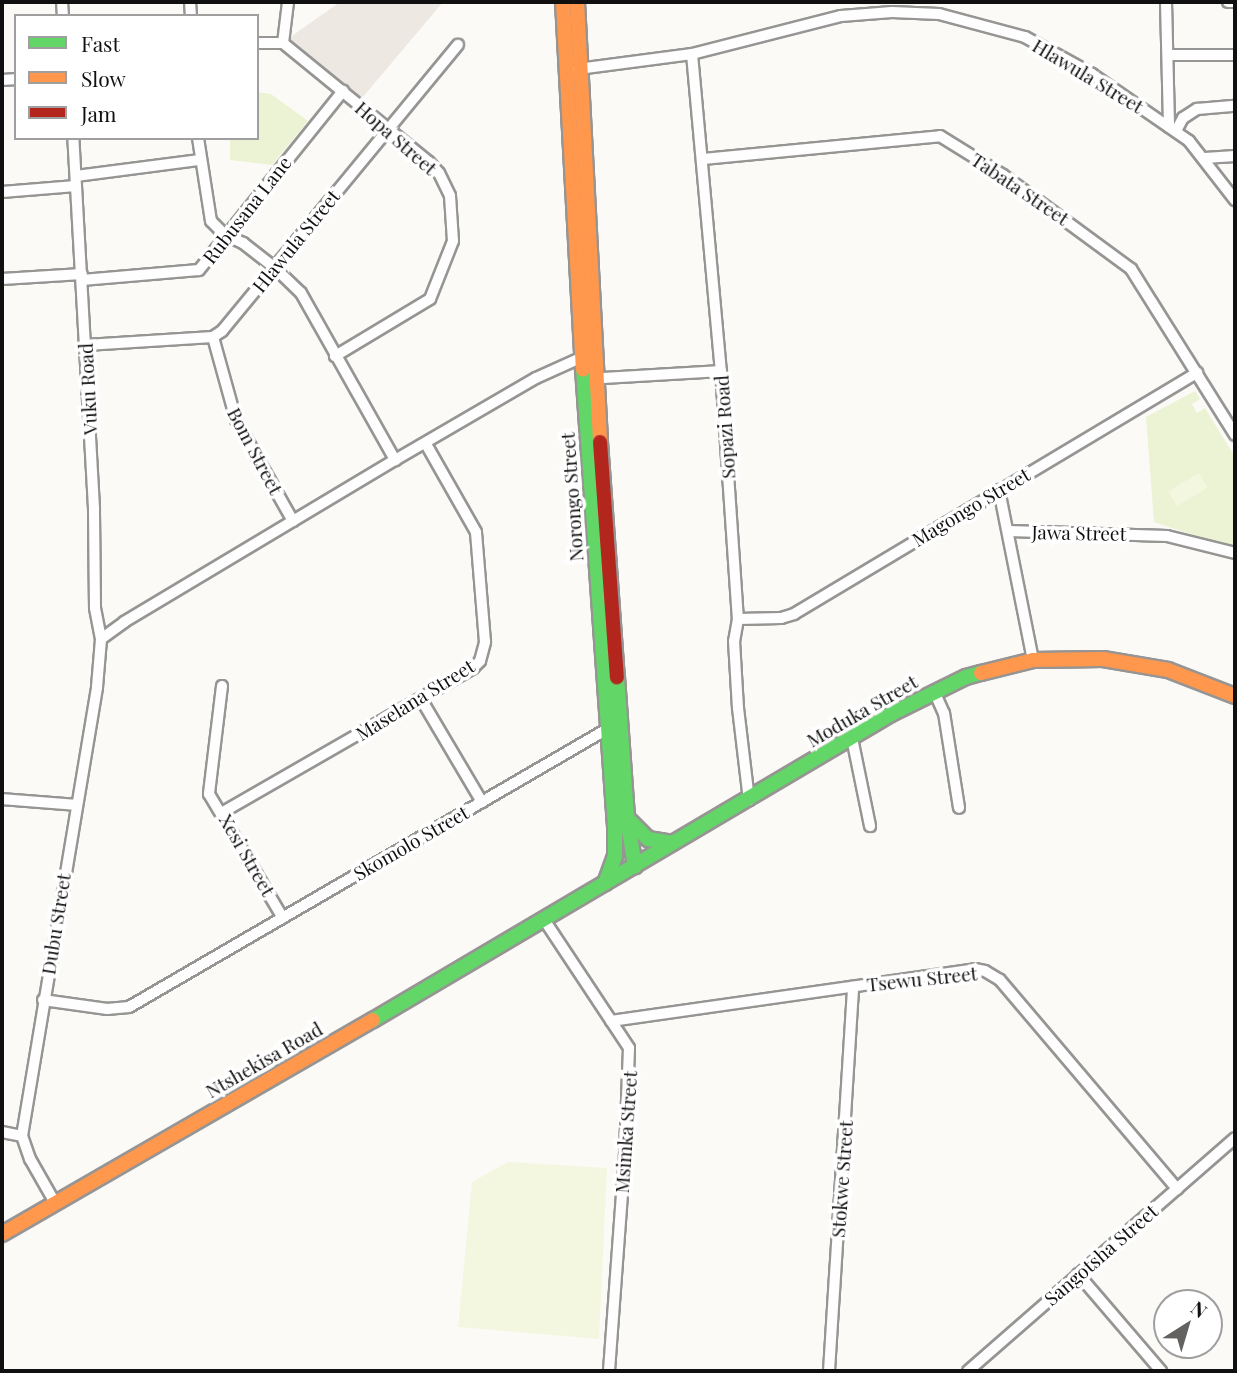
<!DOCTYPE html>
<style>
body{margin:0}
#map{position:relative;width:1237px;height:1373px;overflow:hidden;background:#fcfaf6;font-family:"Playfair Display",serif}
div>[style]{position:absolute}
.green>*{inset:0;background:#ebf3d4}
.pitch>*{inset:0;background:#f4f7df;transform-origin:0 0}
.plaza>*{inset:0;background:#ede8e1}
.roads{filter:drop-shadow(2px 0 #969594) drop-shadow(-2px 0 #969594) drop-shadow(0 2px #969594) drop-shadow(0 -2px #969594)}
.street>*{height:10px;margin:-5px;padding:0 5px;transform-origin:5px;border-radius:5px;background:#fffefe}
.fast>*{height:14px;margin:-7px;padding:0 7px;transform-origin:7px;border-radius:7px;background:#63d668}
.slow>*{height:14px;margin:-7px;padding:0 7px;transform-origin:7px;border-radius:7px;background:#ff974d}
.jam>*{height:14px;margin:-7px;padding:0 7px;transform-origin:7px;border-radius:7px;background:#b3261e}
span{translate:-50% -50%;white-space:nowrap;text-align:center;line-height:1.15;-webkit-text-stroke:7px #fff;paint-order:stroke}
.street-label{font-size:19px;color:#101010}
.frame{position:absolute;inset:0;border:4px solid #101010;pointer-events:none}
.legend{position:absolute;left:14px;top:14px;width:245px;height:126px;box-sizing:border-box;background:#fff;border:2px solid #9f9f9f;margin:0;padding:9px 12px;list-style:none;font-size:21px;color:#101010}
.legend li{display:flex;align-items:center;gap:14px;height:35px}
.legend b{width:35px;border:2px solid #9f9f9f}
.north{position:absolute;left:1153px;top:1289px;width:70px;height:70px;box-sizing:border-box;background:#fff;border:2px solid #9f9f9f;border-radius:50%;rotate:37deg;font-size:19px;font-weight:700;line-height:28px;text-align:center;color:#101010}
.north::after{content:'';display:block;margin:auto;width:24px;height:32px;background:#636260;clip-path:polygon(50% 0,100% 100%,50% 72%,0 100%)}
</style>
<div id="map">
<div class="green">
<div style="clip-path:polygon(257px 92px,271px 94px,308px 121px,272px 165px,230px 160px,230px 138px,257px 138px)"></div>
<div style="clip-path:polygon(1195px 391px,1200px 399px,1192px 404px,1197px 413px,1205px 408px,1235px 457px,1235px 549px,1154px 522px,1146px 417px)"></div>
</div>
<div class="pitch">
<div style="left:1199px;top:473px;width:17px;height:36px;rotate:59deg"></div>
<div style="clip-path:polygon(508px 1162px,607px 1168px,599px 1339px,458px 1327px,472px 1182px)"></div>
</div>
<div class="plaza">
<div style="clip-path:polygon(340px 2px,443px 2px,362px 98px,289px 38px)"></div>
</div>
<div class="roads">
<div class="street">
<div style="left:62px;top:2px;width:14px;rotate:86deg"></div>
<div style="left:190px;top:2px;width:14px;rotate:86deg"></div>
<div style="left:1166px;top:2px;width:125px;rotate:88.6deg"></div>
<div style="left:1228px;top:2px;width:7px"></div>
<div style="left:257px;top:43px;width:26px"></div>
<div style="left:283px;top:43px;width:188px;rotate:39.2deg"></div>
<div style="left:429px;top:162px;width:15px;rotate:48deg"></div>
<div style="left:439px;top:173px;width:25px;rotate:64deg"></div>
<div style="left:450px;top:196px;width:45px;rotate:86.2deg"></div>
<div style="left:453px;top:241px;width:62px;rotate:111.6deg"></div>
<div style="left:430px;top:299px;width:111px;rotate:149deg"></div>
<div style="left:283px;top:43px;width:41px;rotate:-83deg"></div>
<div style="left:692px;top:54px;width:318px;rotate:84.8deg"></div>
<div style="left:721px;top:371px;width:249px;rotate:86.1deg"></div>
<div style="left:738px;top:619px;width:22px;rotate:100deg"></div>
<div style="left:734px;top:641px;width:67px;rotate:86.6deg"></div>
<div style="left:738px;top:708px;width:93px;rotate:83.2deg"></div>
<div style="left:1168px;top:55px;width:67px"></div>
<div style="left:578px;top:69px;width:115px;rotate:-7.5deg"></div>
<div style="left:692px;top:54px;width:154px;rotate:-14.3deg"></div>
<div style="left:841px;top:16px;width:51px;rotate:-4.5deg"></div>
<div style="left:892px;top:12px;width:47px;rotate:2.4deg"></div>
<div style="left:939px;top:14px;width:89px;rotate:15deg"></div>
<div style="left:1025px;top:37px;width:77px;rotate:28.9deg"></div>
<div style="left:1092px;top:74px;width:118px;rotate:34.6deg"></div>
<div style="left:1189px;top:141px;width:75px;rotate:52.1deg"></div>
<div style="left:2px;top:80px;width:14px;rotate:-4deg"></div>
<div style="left:1176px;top:131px;width:15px;rotate:-62deg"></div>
<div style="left:1183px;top:118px;width:17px;rotate:-33deg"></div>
<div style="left:1197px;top:109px;width:38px;rotate:-5deg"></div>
<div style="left:198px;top:138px;width:84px;rotate:81.1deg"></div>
<div style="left:211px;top:221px;width:20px;rotate:45deg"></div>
<div style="left:225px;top:235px;width:20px;rotate:24deg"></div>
<div style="left:243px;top:243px;width:39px;rotate:38deg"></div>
<div style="left:274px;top:267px;width:37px;rotate:44deg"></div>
<div style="left:301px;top:293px;width:192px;rotate:60.6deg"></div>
<div style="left:1205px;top:158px;width:30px;rotate:-4deg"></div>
<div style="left:703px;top:159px;width:238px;rotate:-5.5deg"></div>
<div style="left:940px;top:136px;width:74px;rotate:31.8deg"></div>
<div style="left:1003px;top:175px;width:159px;rotate:36.3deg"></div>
<div style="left:1131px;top:269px;width:196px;rotate:57.9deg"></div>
<div style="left:76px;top:176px;width:125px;rotate:-7.4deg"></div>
<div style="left:2px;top:192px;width:74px;rotate:-4.6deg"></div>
<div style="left:2px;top:279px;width:80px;rotate:-3.6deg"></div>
<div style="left:82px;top:280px;width:117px;rotate:-4.9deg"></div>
<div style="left:199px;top:270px;width:230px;rotate:-51.2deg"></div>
<div style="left:213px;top:337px;width:86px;rotate:74.5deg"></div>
<div style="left:236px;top:420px;width:116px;rotate:60.6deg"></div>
<div style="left:86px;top:345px;width:127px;rotate:-3.6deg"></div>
<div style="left:213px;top:337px;width:11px;rotate:-34deg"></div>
<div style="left:222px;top:331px;width:371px;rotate:-50.5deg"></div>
<div style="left:587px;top:379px;width:134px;rotate:-3.4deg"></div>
<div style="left:999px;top:490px;width:173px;rotate:78.7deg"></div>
<div style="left:1009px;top:531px;width:158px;rotate:1.8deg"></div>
<div style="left:1167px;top:536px;width:70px;rotate:14deg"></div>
<div style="left:738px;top:619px;width:43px;rotate:-1.3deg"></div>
<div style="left:781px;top:618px;width:14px;rotate:-17deg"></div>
<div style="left:794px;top:614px;width:470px;rotate:-30.9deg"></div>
<div style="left:101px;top:639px;width:29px;rotate:-36deg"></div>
<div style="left:124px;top:622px;width:316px;rotate:-30.9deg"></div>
<div style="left:395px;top:460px;width:163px;rotate:-30.2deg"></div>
<div style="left:536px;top:378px;width:56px;rotate:-24.3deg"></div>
<div style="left:222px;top:686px;width:109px;rotate:96.9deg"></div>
<div style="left:209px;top:794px;width:144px;rotate:59.2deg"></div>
<div style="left:934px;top:691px;width:24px;rotate:66deg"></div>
<div style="left:944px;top:713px;width:96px;rotate:81deg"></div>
<div style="left:421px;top:699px;width:120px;rotate:59.4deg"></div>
<div style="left:852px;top:738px;width:90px;rotate:78.4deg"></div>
<div style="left:2px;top:799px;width:74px;rotate:4.6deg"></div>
<div style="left:223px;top:812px;width:289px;rotate:-29.9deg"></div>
<div style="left:473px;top:668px;width:10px;rotate:-45deg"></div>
<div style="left:480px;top:661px;width:20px;rotate:-75deg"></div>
<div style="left:485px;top:642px;width:110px;rotate:-94.7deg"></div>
<div style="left:476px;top:532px;width:101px;rotate:-119.6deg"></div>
<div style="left:543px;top:918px;width:156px;rotate:56.5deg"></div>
<div style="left:629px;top:1048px;width:105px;rotate:92.2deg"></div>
<div style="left:625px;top:1153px;width:219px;rotate:94.2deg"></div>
<div style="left:43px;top:1000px;width:65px;rotate:8deg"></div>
<div style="left:107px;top:1009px;width:22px;rotate:-5deg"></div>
<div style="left:129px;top:1007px;width:555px;rotate:-30.17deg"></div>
<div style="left:611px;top:1021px;width:368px;rotate:-8.1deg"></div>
<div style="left:975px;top:969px;width:10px;rotate:11deg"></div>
<div style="left:985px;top:971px;width:17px;rotate:31deg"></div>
<div style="left:1000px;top:980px;width:274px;rotate:49.7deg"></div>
<div style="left:2px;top:1132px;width:20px;rotate:11deg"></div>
<div style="left:54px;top:1201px;width:48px;rotate:-119.7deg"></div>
<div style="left:30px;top:1159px;width:24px;rotate:-109deg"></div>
<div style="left:22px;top:1136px;width:455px;rotate:-80.5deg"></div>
<div style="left:97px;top:687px;width:48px;rotate:-85.2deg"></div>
<div style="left:101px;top:639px;width:32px;rotate:-101deg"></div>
<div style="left:95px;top:608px;width:100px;rotate:-90.6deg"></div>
<div style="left:94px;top:508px;width:371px;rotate:-93.2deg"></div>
<div style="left:1078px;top:1274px;width:128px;rotate:49.4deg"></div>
<div style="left:829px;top:1371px;width:385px;rotate:-86.4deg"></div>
<div style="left:968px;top:1371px;width:354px;rotate:-41.1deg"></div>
</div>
<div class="fast">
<div style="left:583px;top:369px;width:457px;rotate:86deg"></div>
<div style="left:615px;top:825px;width:31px;rotate:90deg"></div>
<div style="left:615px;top:856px;width:29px;rotate:110deg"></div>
<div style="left:617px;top:677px;width:141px;rotate:85.9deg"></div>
<div style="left:627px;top:818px;width:30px;rotate:45deg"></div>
<div style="left:648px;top:839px;width:25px;rotate:9deg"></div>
<div style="left:627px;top:819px;width:48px;rotate:80.3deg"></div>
<div style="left:373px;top:1020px;width:602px;rotate:-30.57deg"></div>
<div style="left:891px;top:714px;width:84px;rotate:-26.3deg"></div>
<div style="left:966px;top:677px;width:16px;rotate:-15deg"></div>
</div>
<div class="slow">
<div style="left:563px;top:2px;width:368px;rotate:86.9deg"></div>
<div style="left:577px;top:2px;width:441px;rotate:87deg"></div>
<div style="left:981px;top:673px;width:54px;rotate:-14deg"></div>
<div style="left:1033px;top:660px;width:70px;rotate:-0.8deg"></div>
<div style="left:1103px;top:659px;width:66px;rotate:9.6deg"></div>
<div style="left:1168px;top:670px;width:72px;rotate:21.2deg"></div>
<div style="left:2px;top:1234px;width:428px;rotate:-30deg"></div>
</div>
<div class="jam">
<div style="left:600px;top:442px;width:236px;rotate:85.9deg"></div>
</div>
</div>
<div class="street-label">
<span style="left:1088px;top:76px;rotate:31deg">Hlawula Street</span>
<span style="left:396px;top:138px;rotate:41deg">Hopa Street</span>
<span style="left:1020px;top:189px;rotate:34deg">Tabata Street</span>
<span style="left:247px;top:210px;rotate:-52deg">Rubusana Lane</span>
<span style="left:296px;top:241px;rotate:-51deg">Hlawula Street</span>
<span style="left:88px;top:389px;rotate:-93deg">Vuku Road</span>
<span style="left:725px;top:427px;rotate:-94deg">Sopazi Road</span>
<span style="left:255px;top:451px;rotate:62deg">Bom Street</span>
<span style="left:572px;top:497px;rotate:-94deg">Norongo Street</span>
<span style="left:971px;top:507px;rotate:-31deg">Magongo Street</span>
<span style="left:1079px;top:533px;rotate:1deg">Jawa Street</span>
<span style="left:415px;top:700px;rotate:-32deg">Maselana Street</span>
<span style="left:862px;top:711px;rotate:-30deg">Moduka Street</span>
<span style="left:411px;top:843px;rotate:-30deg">Skomolo Street</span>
<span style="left:247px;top:855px;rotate:60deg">Xesi Street</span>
<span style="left:56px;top:924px;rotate:-81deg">Dubu Street</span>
<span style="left:922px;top:979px;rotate:-6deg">Tsewu Street</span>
<span style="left:264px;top:1060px;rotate:-30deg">Ntshekisa Road</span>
<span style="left:626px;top:1132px;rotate:-86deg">Msimka Street</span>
<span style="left:842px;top:1179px;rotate:-86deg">Stokwe Street</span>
<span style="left:1101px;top:1255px;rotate:-41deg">Sangotsha Street</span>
</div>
<div class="frame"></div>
<ul class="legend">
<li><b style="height:9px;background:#63d668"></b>Fast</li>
<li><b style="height:9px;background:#ff974d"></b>Slow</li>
<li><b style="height:9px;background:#b3261e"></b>Jam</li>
</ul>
<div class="north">N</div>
</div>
